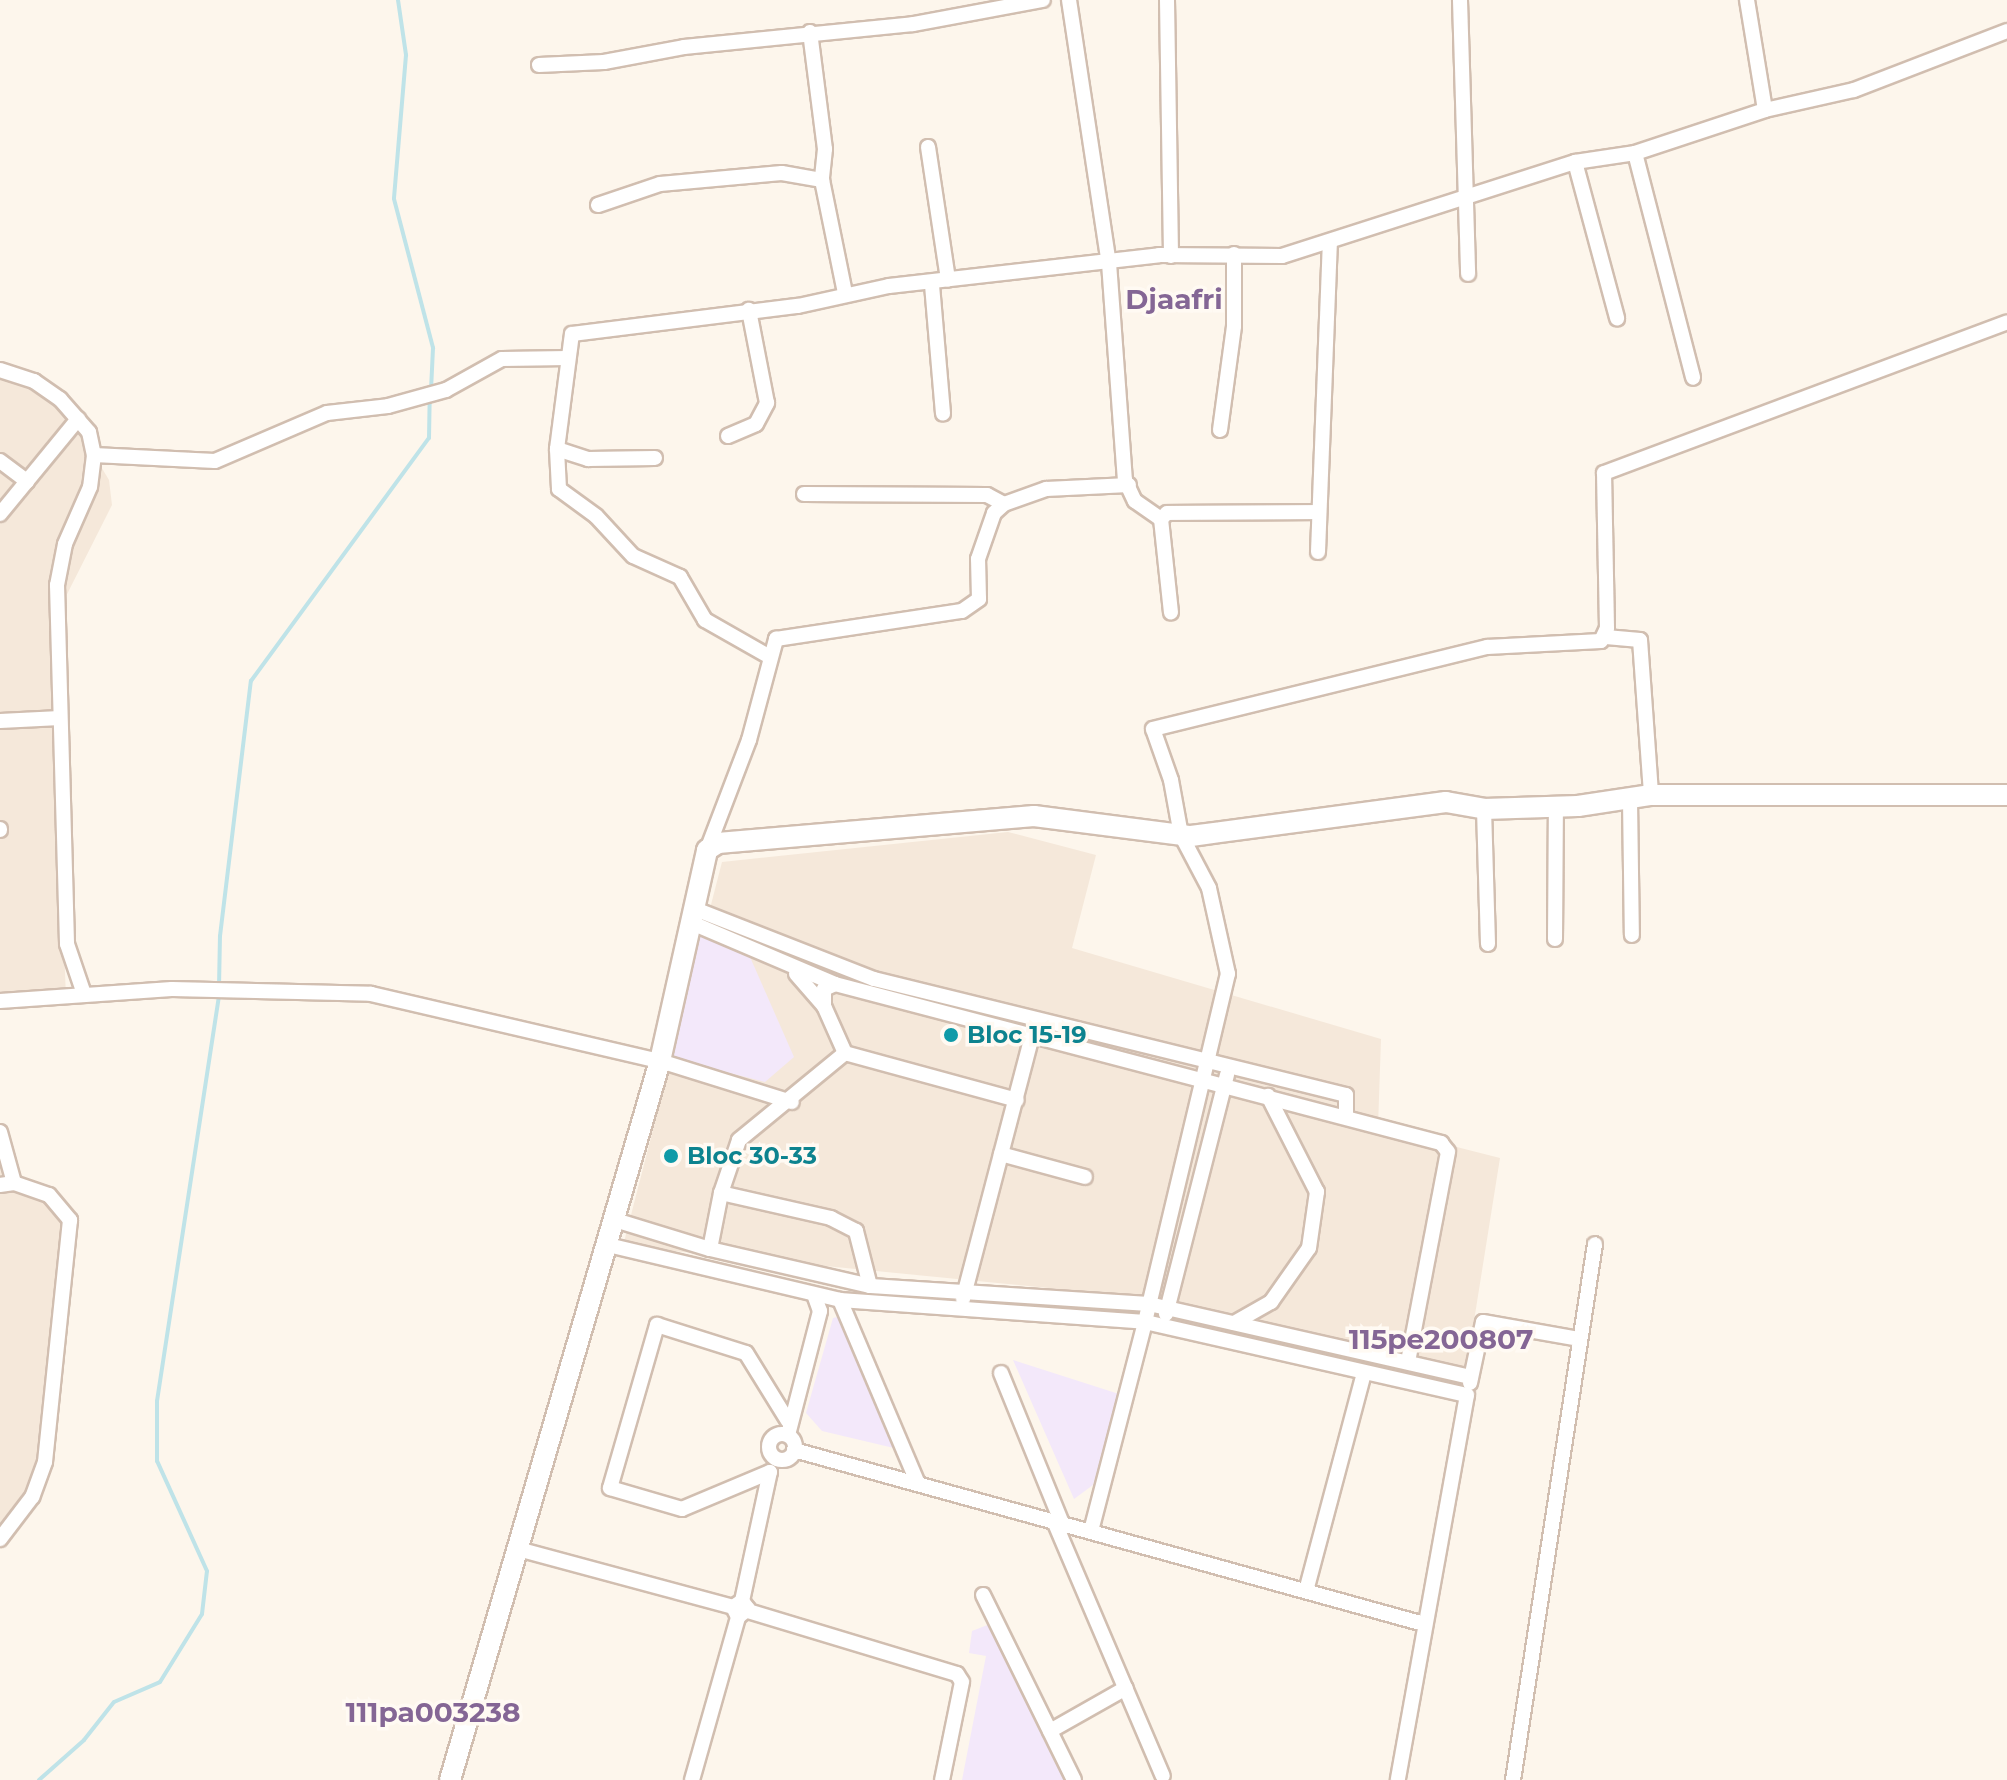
<!DOCTYPE html>
<style>
body{margin:0}
#map{position:relative;width:2007px;height:1780px;overflow:hidden;background:#fdf6ec;font-family:Montserrat,sans-serif}
div>[style]{position:absolute}
.residential>*{inset:0;background:#f5e8da}
.education>*{inset:0;background:#f3e8fa}
.stream>*{height:4px;margin:-2px;padding:0 2px;transform-origin:2px;border-radius:2px;background:#bfe3e8}
.roads{filter:drop-shadow(2px 0 #d1beb0) drop-shadow(-2px 0 #d1beb0) drop-shadow(0 2px #d1beb0) drop-shadow(0 -2px #d1beb0)}
.street>*{height:14px;margin:-7px;padding:0 7px;transform-origin:7px;border-radius:7px;background:#fff}
.street>.ring{margin:-7px;padding:0;box-sizing:content-box;background:none;border:14px solid #fff;border-radius:50%}
.secondary>*{height:20px;margin:-10px;padding:0 10px;transform-origin:10px;border-radius:10px;background:#fff}
.dots>*{width:22px;height:22px;translate:-50% -50%;box-sizing:border-box;border:4px solid #fffaf3;border-radius:50%}
span{translate:-50% -50%;white-space:nowrap;text-align:center;line-height:1.15;-webkit-text-stroke:7px #fffaf3;paint-order:stroke}
.culture-label{font-size:24px;color:#0d838f;font-weight:700}
.left{translate:0 -50%;text-align:left}
.quarter-label{font-size:28px;color:#846695;font-weight:700}
</style>
<div id="map">
<div class="residential">
<div style="clip-path:polygon(0 370px,34px 381px,89px 432px,94px 455px,109px 480px,112px 505px,51px 626px,66px 997px,0 1001px)"></div>
<div style="clip-path:polygon(1008px 832px,1096px 855px,1072px 948px,1381px 1039px,1378px 1127px,1500px 1158px,1466px 1371px,1159px 1299px,623px 1246px,722px 862px)"></div>
<div style="clip-path:polygon(0 1132px,14px 1183px,49px 1195px,70px 1220px,45px 1462px,0 1539px)"></div>
</div>
<div class="education">
<div style="clip-path:polygon(696px 933px,750px 957px,794px 1057px,765px 1082px,671px 1058px)"></div>
<div style="clip-path:polygon(842px 1316px,898px 1449px,822px 1431px,806px 1413px,833px 1318px)"></div>
<div style="clip-path:polygon(1013px 1360px,1119px 1394px,1093px 1485px,1074px 1499px)"></div>
<div style="clip-path:polygon(990px 1624px,1067px 1780px,962px 1780px,986px 1656px,969px 1653px,972px 1631px)"></div>
</div>
<div class="stream">
<div style="left:398px;top:0;width:56px;rotate:81.7deg"></div>
<div style="left:406px;top:55px;width:144px;rotate:94.8deg"></div>
<div style="left:394px;top:199px;width:154px;rotate:75.3deg"></div>
<div style="left:433px;top:348px;width:43px;rotate:92.7deg"></div>
<div style="left:219px;top:987px;width:51px;rotate:-88.9deg"></div>
<div style="left:220px;top:936px;width:257px;rotate:-83.1deg"></div>
<div style="left:251px;top:681px;width:301px;rotate:-53.8deg"></div>
<div style="left:429px;top:438px;width:39px;rotate:-89deg"></div>
<div style="left:39px;top:1780px;width:60px;rotate:-41.6deg"></div>
<div style="left:84px;top:1740px;width:48px;rotate:-51.7deg"></div>
<div style="left:114px;top:1702px;width:50px;rotate:-23.5deg"></div>
<div style="left:160px;top:1682px;width:80px;rotate:-58.3deg"></div>
<div style="left:202px;top:1614px;width:43px;rotate:-83.4deg"></div>
<div style="left:207px;top:1571px;width:121px;rotate:-114.4deg"></div>
<div style="left:157px;top:1461px;width:60px;rotate:-90deg"></div>
<div style="left:157px;top:1401px;width:411px;rotate:-81.3deg"></div>
</div>
<div class="roads">
<div class="street">
<div style="left:1069px;top:0;width:266px;rotate:81.4deg"></div>
<div style="left:1109px;top:263px;width:218px;rotate:85.8deg"></div>
<div style="left:1125px;top:480px;width:23px;rotate:65deg"></div>
<div style="left:1135px;top:501px;width:32px;rotate:35deg"></div>
<div style="left:1161px;top:519px;width:8px;rotate:-45deg"></div>
<div style="left:1167px;top:513px;width:152px;rotate:-0.4deg"></div>
<div style="left:1167px;top:0;width:256px;rotate:89.1deg"></div>
<div style="left:1460px;top:0;width:274px;rotate:88.3deg"></div>
<div style="left:1747px;top:0;width:111px;rotate:80.7deg"></div>
<div style="left:810px;top:32px;width:118px;rotate:82.7deg"></div>
<div style="left:825px;top:149px;width:31px;rotate:96deg"></div>
<div style="left:822px;top:180px;width:115px;rotate:78.5deg"></div>
<div style="left:539px;top:65px;width:65px;rotate:-2.6deg"></div>
<div style="left:604px;top:62px;width:81px;rotate:-10.6deg"></div>
<div style="left:684px;top:47px;width:230px;rotate:-5.7deg"></div>
<div style="left:913px;top:24px;width:132px;rotate:-10.5deg"></div>
<div style="left:928px;top:147px;width:134px;rotate:81.4deg"></div>
<div style="left:1635px;top:153px;width:232px;rotate:75.5deg"></div>
<div style="left:1575px;top:162px;width:162px;rotate:74.9deg"></div>
<div style="left:598px;top:205px;width:65px;rotate:-18.7deg"></div>
<div style="left:660px;top:184px;width:122px;rotate:-5.2deg"></div>
<div style="left:782px;top:173px;width:41px;rotate:9.9deg"></div>
<div style="left:932px;top:285px;width:129px;rotate:85.1deg"></div>
<div style="left:0;top:370px;width:36px;rotate:18deg"></div>
<div style="left:34px;top:381px;width:32px;rotate:35deg"></div>
<div style="left:60px;top:399px;width:44px;rotate:48.7deg"></div>
<div style="left:89px;top:432px;width:24px;rotate:78deg"></div>
<div style="left:94px;top:455px;width:32px;rotate:97deg"></div>
<div style="left:90px;top:487px;width:62px;rotate:113.7deg"></div>
<div style="left:65px;top:544px;width:42px;rotate:101deg"></div>
<div style="left:57px;top:585px;width:359px;rotate:88.4deg"></div>
<div style="left:67px;top:944px;width:53px;rotate:71.2deg"></div>
<div style="left:1220px;top:430px;width:105px;rotate:-82.3deg"></div>
<div style="left:1234px;top:326px;width:72px;rotate:-90deg"></div>
<div style="left:728px;top:436px;width:30px;rotate:-23deg"></div>
<div style="left:756px;top:424px;width:24px;rotate:-62deg"></div>
<div style="left:767px;top:403px;width:95px;rotate:-101deg"></div>
<div style="left:557px;top:449px;width:33px;rotate:18deg"></div>
<div style="left:588px;top:459px;width:67px;rotate:-0.9deg"></div>
<div style="left:94px;top:455px;width:121px;rotate:2.8deg"></div>
<div style="left:215px;top:461px;width:122px;rotate:-23.2deg"></div>
<div style="left:327px;top:413px;width:61px;rotate:-6.5deg"></div>
<div style="left:388px;top:406px;width:60px;rotate:-15.4deg"></div>
<div style="left:446px;top:390px;width:64px;rotate:-29deg"></div>
<div style="left:502px;top:359px;width:66px;rotate:-0.9deg"></div>
<div style="left:0;top:461px;width:34px;rotate:37deg"></div>
<div style="left:804px;top:494px;width:183px;rotate:0.3deg"></div>
<div style="left:987px;top:495px;width:19px;rotate:28deg"></div>
<div style="left:0;top:514px;width:123px;rotate:-50.6deg"></div>
<div style="left:1161px;top:519px;width:94px;rotate:83.9deg"></div>
<div style="left:1318px;top:552px;width:309px;rotate:-87.8deg"></div>
<div style="left:1606px;top:637px;width:34px;rotate:5deg"></div>
<div style="left:1640px;top:640px;width:155px;rotate:85.9deg"></div>
<div style="left:770px;top:657px;width:75px;rotate:-150.4deg"></div>
<div style="left:705px;top:620px;width:50px;rotate:-120.2deg"></div>
<div style="left:680px;top:577px;width:51px;rotate:-155.9deg"></div>
<div style="left:633px;top:556px;width:54px;rotate:-132.8deg"></div>
<div style="left:596px;top:516px;width:46px;rotate:-143.9deg"></div>
<div style="left:559px;top:489px;width:40px;rotate:-92.9deg"></div>
<div style="left:557px;top:449px;width:116px;rotate:-82.6deg"></div>
<div style="left:572px;top:334px;width:228px;rotate:-7.1deg"></div>
<div style="left:798px;top:306px;width:93px;rotate:-12.4deg"></div>
<div style="left:889px;top:286px;width:272px;rotate:-6.5deg"></div>
<div style="left:1159px;top:255px;width:123px;rotate:0.5deg"></div>
<div style="left:1282px;top:256px;width:308px;rotate:-17.8deg"></div>
<div style="left:1575px;top:162px;width:61px;rotate:-8.5deg"></div>
<div style="left:1635px;top:153px;width:137px;rotate:-18.3deg"></div>
<div style="left:1765px;top:110px;width:91px;rotate:-12.7deg"></div>
<div style="left:1854px;top:90px;width:164px;rotate:-21.1deg"></div>
<div style="left:0;top:721px;width:60px;rotate:-2.9deg"></div>
<div style="left:1630px;top:800px;width:135px;rotate:89.2deg"></div>
<div style="left:1484px;top:809px;width:135px;rotate:88.3deg"></div>
<div style="left:0;top:829px;width:1px;rotate:90deg"></div>
<div style="left:707px;top:850px;width:118px;rotate:-69.1deg"></div>
<div style="left:749px;top:740px;width:105px;rotate:-75deg"></div>
<div style="left:776px;top:639px;width:188px;rotate:-8.6deg"></div>
<div style="left:962px;top:611px;width:21px;rotate:-35deg"></div>
<div style="left:979px;top:599px;width:40px;rotate:-91.4deg"></div>
<div style="left:978px;top:559px;width:49px;rotate:-70.8deg"></div>
<div style="left:994px;top:513px;width:13px;rotate:-42deg"></div>
<div style="left:1004px;top:504px;width:45px;rotate:-19.7deg"></div>
<div style="left:1046px;top:489px;width:83px;rotate:-2.8deg"></div>
<div style="left:695px;top:909px;width:192px;rotate:21.4deg"></div>
<div style="left:874px;top:979px;width:486px;rotate:13.8deg"></div>
<div style="left:1346px;top:1095px;width:21px;rotate:90deg"></div>
<div style="left:692px;top:923px;width:155px;rotate:23.1deg"></div>
<div style="left:835px;top:984px;width:627px;rotate:14.7deg"></div>
<div style="left:1441px;top:1143px;width:11px;rotate:52deg"></div>
<div style="left:1448px;top:1152px;width:214px;rotate:100.8deg"></div>
<div style="left:1555px;top:939px;width:132px;rotate:-89.6deg"></div>
<div style="left:796px;top:974px;width:43px;rotate:48.8deg"></div>
<div style="left:824px;top:1006px;width:17px;rotate:-90deg"></div>
<div style="left:824px;top:989px;width:12px;rotate:-24deg"></div>
<div style="left:0;top:1001px;width:172px;rotate:-4deg"></div>
<div style="left:172px;top:989px;width:199px;rotate:1.4deg"></div>
<div style="left:371px;top:994px;width:297px;rotate:13.1deg"></div>
<div style="left:660px;top:1061px;width:138px;rotate:17.3deg"></div>
<div style="left:824px;top:1006px;width:51px;rotate:65.9deg"></div>
<div style="left:0;top:1132px;width:53px;rotate:74.6deg"></div>
<div style="left:1001px;top:1154px;width:87px;rotate:15.3deg"></div>
<div style="left:0;top:1185px;width:14px;rotate:-8deg"></div>
<div style="left:14px;top:1183px;width:37px;rotate:19deg"></div>
<div style="left:49px;top:1195px;width:33px;rotate:50deg"></div>
<div style="left:70px;top:1220px;width:243px;rotate:95.9deg"></div>
<div style="left:45px;top:1462px;width:37px;rotate:110deg"></div>
<div style="left:32px;top:1497px;width:53px;rotate:127.3deg"></div>
<div style="left:615px;top:1220px;width:99px;rotate:17deg"></div>
<div style="left:710px;top:1249px;width:164px;rotate:13deg"></div>
<div style="left:870px;top:1286px;width:280px;rotate:3.7deg"></div>
<div style="left:1149px;top:1304px;width:330px;rotate:12.8deg"></div>
<div style="left:608px;top:1245px;width:238px;rotate:13.3deg"></div>
<div style="left:840px;top:1300px;width:306px;rotate:4.1deg"></div>
<div style="left:1145px;top:1322px;width:358px;rotate:-76.6deg"></div>
<div style="left:1228px;top:974px;width:88px;rotate:-102.5deg"></div>
<div style="left:1209px;top:888px;width:60px;rotate:-117.8deg"></div>
<div style="left:1181px;top:835px;width:56px;rotate:-100.3deg"></div>
<div style="left:1171px;top:780px;width:54px;rotate:-109.4deg"></div>
<div style="left:1153px;top:729px;width:344px;rotate:-13.8deg"></div>
<div style="left:1487px;top:647px;width:114px;rotate:-3deg"></div>
<div style="left:1601px;top:641px;width:14px;rotate:-65deg"></div>
<div style="left:1607px;top:628px;width:155px;rotate:-91.1deg"></div>
<div style="left:1604px;top:473px;width:430px;rotate:-20.5deg"></div>
<div style="left:710px;top:1249px;width:57px;rotate:-78.9deg"></div>
<div style="left:870px;top:1286px;width:57px;rotate:-104.3deg"></div>
<div style="left:856px;top:1231px;width:28px;rotate:-153deg"></div>
<div style="left:831px;top:1218px;width:113px;rotate:-167.2deg"></div>
<div style="left:721px;top:1193px;width:56px;rotate:-71.2deg"></div>
<div style="left:739px;top:1140px;width:137px;rotate:-39.4deg"></div>
<div style="left:845px;top:1053px;width:178px;rotate:15.3deg"></div>
<div style="left:963px;top:1299px;width:275px;rotate:-75.3deg"></div>
<div style="left:840px;top:1300px;width:197px;rotate:67deg"></div>
<div style="left:1166px;top:1314px;width:247px;rotate:-75.7deg"></div>
<div style="left:1234px;top:1323px;width:43px;rotate:-29.6deg"></div>
<div style="left:1271px;top:1302px;width:66px;rotate:-54.9deg"></div>
<div style="left:1309px;top:1248px;width:57px;rotate:-81.9deg"></div>
<div style="left:1317px;top:1192px;width:108px;rotate:-117deg"></div>
<div style="left:1001px;top:1373px;width:162px;rotate:67.9deg"></div>
<div style="left:1470px;top:1383px;width:62px;rotate:-78deg"></div>
<div style="left:1483px;top:1322px;width:97px;rotate:10deg"></div>
<div class="ring" style="left:769px;top:1434px;width:12px;height:12px"></div>
<div style="left:788px;top:1435px;width:128px;rotate:-75.5deg"></div>
<div style="left:820px;top:1311px;width:15px;rotate:-110deg"></div>
<div style="left:794px;top:1450px;width:654px;rotate:15.44deg"></div>
<div style="left:1054px;top:1521px;width:277px;rotate:66.9deg"></div>
<div style="left:1091px;top:1531px;width:216px;rotate:-75.5deg"></div>
<div style="left:1145px;top:1322px;width:330px;rotate:12.8deg"></div>
<div style="left:1467px;top:1395px;width:391px;rotate:100.2deg"></div>
<div style="left:518px;top:1549px;width:223px;rotate:15.1deg"></div>
<div style="left:1306px;top:1591px;width:226px;rotate:-75.1deg"></div>
<div style="left:983px;top:1595px;width:206px;rotate:63.8deg"></div>
<div style="left:742px;top:1601px;width:11px;rotate:146deg"></div>
<div style="left:733px;top:1607px;width:11px;rotate:63deg"></div>
<div style="left:738px;top:1617px;width:13px;rotate:-39deg"></div>
<div style="left:748px;top:1609px;width:10px;rotate:-127deg"></div>
<div style="left:742px;top:1601px;width:132px;rotate:-77.8deg"></div>
<div style="left:770px;top:1472px;width:95px;rotate:157.2deg"></div>
<div style="left:682px;top:1509px;width:75px;rotate:-163.7deg"></div>
<div style="left:610px;top:1488px;width:170px;rotate:-73.9deg"></div>
<div style="left:657px;top:1325px;width:93px;rotate:17.5deg"></div>
<div style="left:746px;top:1353px;width:80px;rotate:58.3deg"></div>
<div style="left:748px;top:1611px;width:218px;rotate:16.8deg"></div>
<div style="left:957px;top:1674px;width:9px;rotate:58deg"></div>
<div style="left:962px;top:1682px;width:100px;rotate:101.5deg"></div>
<div style="left:1050px;top:1731px;width:87px;rotate:-29.5deg"></div>
<div style="left:692px;top:1780px;width:169px;rotate:-74.2deg"></div>
<div style="left:1513px;top:1780px;width:542px;rotate:-81.3deg"></div>
</div>
<div class="secondary">
<div style="left:450px;top:1780px;width:749px;rotate:-73.72deg"></div>
<div style="left:660px;top:1061px;width:216px;rotate:-77.4deg"></div>
<div style="left:707px;top:850px;width:13px;rotate:-32deg"></div>
<div style="left:718px;top:843px;width:317px;rotate:-4.9deg"></div>
<div style="left:1034px;top:816px;width:158px;rotate:7.3deg"></div>
<div style="left:1191px;top:836px;width:257px;rotate:-7.6deg"></div>
<div style="left:1446px;top:802px;width:39px;rotate:10deg"></div>
<div style="left:1484px;top:809px;width:94px;rotate:-1.8deg"></div>
<div style="left:1578px;top:806px;width:74px;rotate:-8.6deg"></div>
<div style="left:1651px;top:795px;width:356px"></div>
</div>
</div>
<div class="dots">
<div style="left:951px;top:1035px;background:#0f9aa8"></div>
<div style="left:671px;top:1156px;background:#0f9aa8"></div>
</div>
<div class="culture-label">
<span class="left" style="left:967px;top:1035px">Bloc 15-19</span>
<span class="left" style="left:687px;top:1156px">Bloc 30-33</span>
</div>
<div class="quarter-label">
<span style="left:1174px;top:299px">Djaafri</span>
<span style="left:1441px;top:1339px">115pe200807</span>
<span style="left:433px;top:1712px">111pa003238</span>
</div>
</div>
